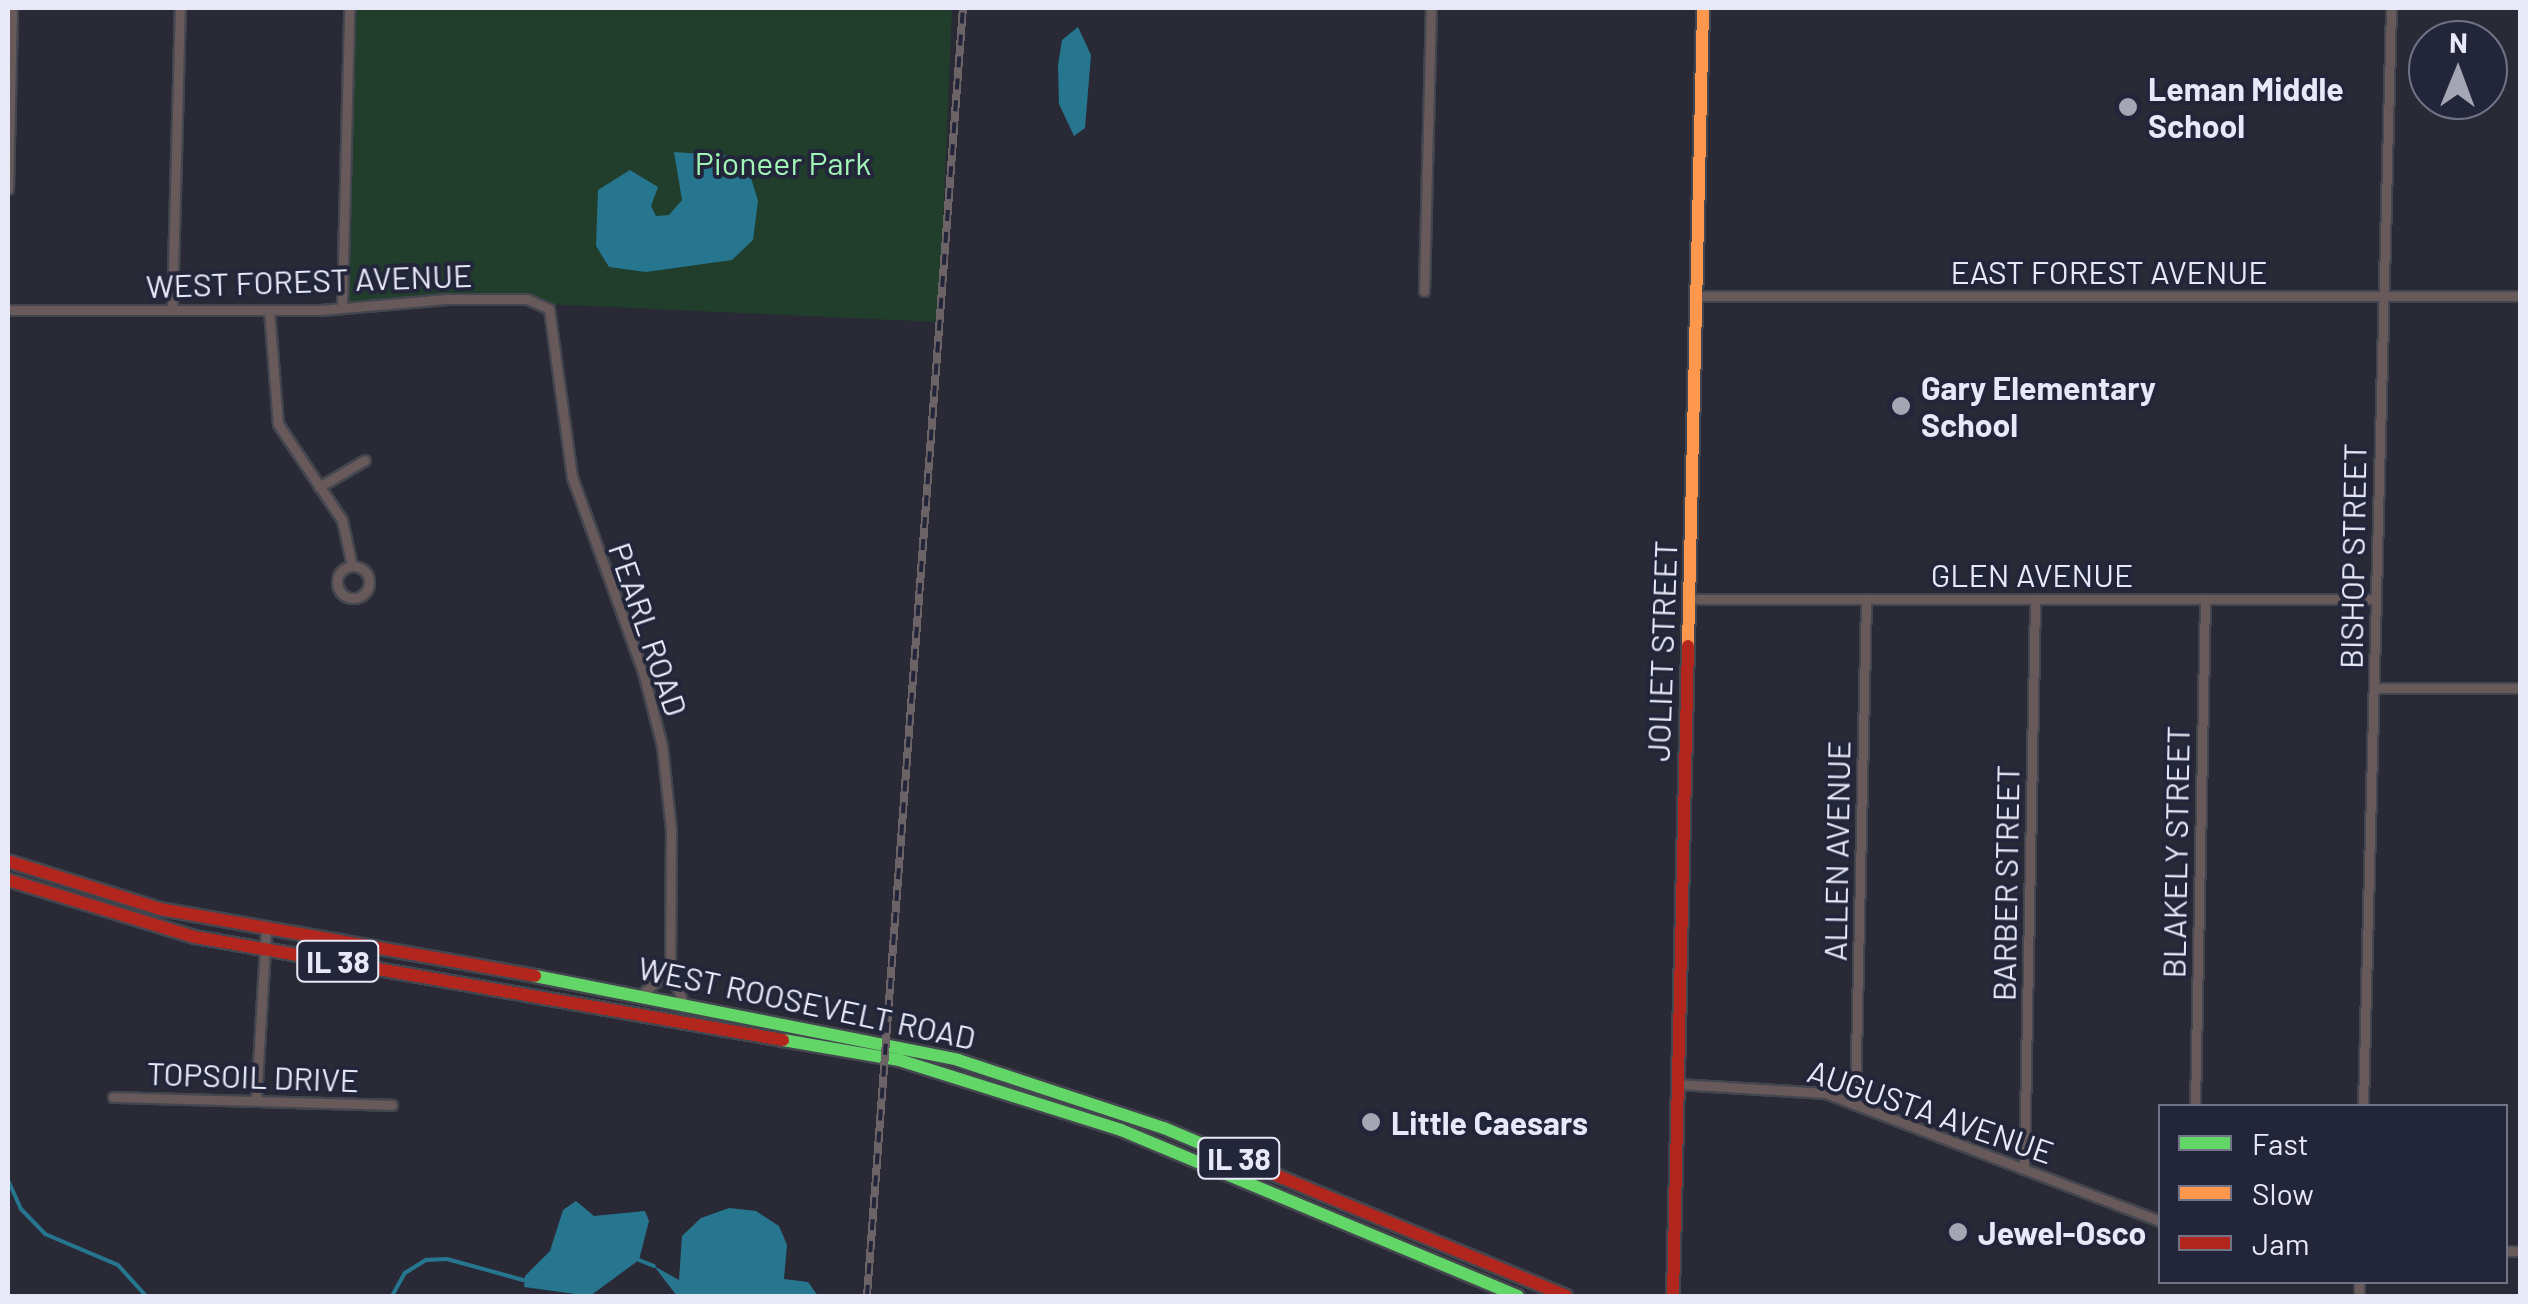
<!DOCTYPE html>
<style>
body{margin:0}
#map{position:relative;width:2528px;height:1304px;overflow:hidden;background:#292a35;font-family:Barlow,sans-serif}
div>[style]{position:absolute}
.green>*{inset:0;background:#213d2b}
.water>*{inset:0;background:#277690}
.stream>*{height:4px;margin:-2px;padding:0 2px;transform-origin:2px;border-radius:2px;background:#277690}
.roads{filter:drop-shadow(2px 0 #44464f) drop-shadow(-2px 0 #44464f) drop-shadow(0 2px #44464f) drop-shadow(0 -2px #44464f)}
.street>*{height:9px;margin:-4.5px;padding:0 4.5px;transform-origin:4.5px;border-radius:4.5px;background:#685a5b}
.street>.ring{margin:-4.5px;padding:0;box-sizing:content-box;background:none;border:9px solid #685a5b;border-radius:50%}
.fast>*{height:12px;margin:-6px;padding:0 6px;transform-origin:6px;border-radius:6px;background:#63d668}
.slow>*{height:12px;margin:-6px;padding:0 6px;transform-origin:6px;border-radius:6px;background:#ff974d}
.jam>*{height:12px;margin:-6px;padding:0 6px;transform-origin:6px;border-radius:6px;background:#b3261e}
.rail>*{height:8px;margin-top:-4px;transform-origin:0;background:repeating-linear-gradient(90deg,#23253b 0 11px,#6c6366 0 22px);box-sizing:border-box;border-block:2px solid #6c6366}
.dots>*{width:28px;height:28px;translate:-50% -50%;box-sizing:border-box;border:5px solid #23253b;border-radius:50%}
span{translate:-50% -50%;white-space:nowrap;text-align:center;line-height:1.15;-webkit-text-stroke:8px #23253b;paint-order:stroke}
.shield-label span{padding:2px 8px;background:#23253b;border:2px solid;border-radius:8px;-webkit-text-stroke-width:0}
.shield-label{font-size:30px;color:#e7e9f8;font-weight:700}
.poi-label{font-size:32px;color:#e7e9f8;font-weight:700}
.left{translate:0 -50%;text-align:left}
.park-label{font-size:32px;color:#a0f5b6}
.street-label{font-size:32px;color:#e7e9f8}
.frame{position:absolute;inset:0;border:10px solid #e7e9f8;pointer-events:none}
.legend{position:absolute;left:2158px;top:1104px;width:350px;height:180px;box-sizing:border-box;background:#23253b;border:2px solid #717387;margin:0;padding:12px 18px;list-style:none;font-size:30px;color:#e7e9f8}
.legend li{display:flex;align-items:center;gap:20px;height:50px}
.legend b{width:50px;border:2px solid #717387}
.north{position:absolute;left:2408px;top:20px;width:100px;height:100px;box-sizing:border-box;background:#23253b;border:2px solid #717387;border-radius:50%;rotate:1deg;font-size:28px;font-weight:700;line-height:40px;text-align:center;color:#e7e9f8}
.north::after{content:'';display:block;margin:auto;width:35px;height:45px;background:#a4a6b4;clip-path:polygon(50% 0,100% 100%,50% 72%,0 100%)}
</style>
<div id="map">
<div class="green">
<div style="clip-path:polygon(349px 8px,952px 8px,939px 322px,543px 304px,342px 305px)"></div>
</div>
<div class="water">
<div style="clip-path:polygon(1078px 27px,1091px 55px,1085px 128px,1074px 136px,1059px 104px,1058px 65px,1062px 40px)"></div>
<div style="clip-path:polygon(674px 152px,730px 156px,748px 168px,758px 201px,753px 240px,732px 260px,646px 272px,609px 267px,596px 246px,598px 190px,630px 170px,658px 187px,651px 206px,656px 216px,669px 215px,682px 200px)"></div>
<div style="clip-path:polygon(576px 1201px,594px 1216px,645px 1211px,649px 1221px,639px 1260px,590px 1296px,524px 1287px,525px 1276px,550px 1251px,563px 1210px)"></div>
<div style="clip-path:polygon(729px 1208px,756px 1211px,779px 1226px,787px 1245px,784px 1279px,808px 1282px,818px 1296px,677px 1296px,654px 1266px,679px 1280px,682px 1236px,701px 1218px)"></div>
</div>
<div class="stream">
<div style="left:8px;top:1180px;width:32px;rotate:66deg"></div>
<div style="left:21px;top:1209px;width:35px;rotate:46deg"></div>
<div style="left:45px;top:1234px;width:79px;rotate:23deg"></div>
<div style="left:118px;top:1265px;width:42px;rotate:47.9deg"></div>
<div style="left:639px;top:1260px;width:16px;rotate:22deg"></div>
<div style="left:392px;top:1296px;width:26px;rotate:-61deg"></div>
<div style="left:405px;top:1273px;width:25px;rotate:-32deg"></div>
<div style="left:426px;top:1260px;width:21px;rotate:-3deg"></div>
<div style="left:447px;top:1259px;width:79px;rotate:15.4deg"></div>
</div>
<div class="roads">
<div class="street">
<div style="left:8px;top:189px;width:181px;rotate:-88.7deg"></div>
<div style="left:1424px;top:291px;width:283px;rotate:-88.6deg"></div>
<div style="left:1697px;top:296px;width:823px"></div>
<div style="left:342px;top:305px;width:297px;rotate:-88.6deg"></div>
<div style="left:172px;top:309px;width:301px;rotate:-88.5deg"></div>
<div style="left:8px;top:310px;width:313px"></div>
<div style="left:321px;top:310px;width:126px;rotate:-5deg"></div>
<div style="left:447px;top:299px;width:80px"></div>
<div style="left:527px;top:299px;width:24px;rotate:24deg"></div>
<div style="left:549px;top:309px;width:170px;rotate:82.2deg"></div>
<div style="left:572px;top:477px;width:208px;rotate:70deg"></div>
<div style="left:643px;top:672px;width:76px;rotate:75.6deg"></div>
<div style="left:662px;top:746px;width:84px;rotate:83.9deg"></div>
<div style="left:671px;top:830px;width:140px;rotate:90.4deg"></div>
<div style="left:670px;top:970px;width:35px;rotate:68deg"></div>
<div style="left:269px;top:310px;width:114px;rotate:85.5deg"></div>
<div style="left:278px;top:424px;width:115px;rotate:56.3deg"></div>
<div style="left:342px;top:520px;width:47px;rotate:77.7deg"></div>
<div style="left:319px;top:487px;width:53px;rotate:-30.4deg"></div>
<div class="ring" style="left:337px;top:566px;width:23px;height:23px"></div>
<div style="left:1688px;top:599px;width:688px"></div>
<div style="left:2374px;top:688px;width:146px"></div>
<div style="left:642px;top:994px;width:37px;rotate:-41deg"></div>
<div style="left:1678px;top:1084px;width:147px;rotate:3.5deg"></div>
<div style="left:1825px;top:1093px;width:359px;rotate:20.9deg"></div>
<div style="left:113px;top:1097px;width:279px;rotate:1.6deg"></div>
<div style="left:256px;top:1099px;width:170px;rotate:-86.6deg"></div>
<div style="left:1855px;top:1104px;width:505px;rotate:-88.75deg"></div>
<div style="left:2195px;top:1106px;width:507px;rotate:-88.87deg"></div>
<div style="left:2363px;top:1106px;width:1098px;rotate:-88.54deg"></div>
<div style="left:2024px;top:1169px;width:570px;rotate:-88.89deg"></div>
<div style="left:2506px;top:1251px;width:14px"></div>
<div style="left:2359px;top:1296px;width:14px;rotate:-90deg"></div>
</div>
<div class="fast">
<div style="left:535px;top:976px;width:431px;rotate:11.2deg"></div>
<div style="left:958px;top:1060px;width:217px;rotate:18.3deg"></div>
<div style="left:1164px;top:1128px;width:111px;rotate:22.9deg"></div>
<div style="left:783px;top:1040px;width:118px;rotate:9.8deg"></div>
<div style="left:899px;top:1060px;width:233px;rotate:17.5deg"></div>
<div style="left:1121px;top:1130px;width:430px;rotate:22.7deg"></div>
</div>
<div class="slow">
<div style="left:1688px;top:646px;width:638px;rotate:-88.65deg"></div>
</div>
<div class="jam">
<div style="left:8px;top:861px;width:159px;rotate:17.5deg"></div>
<div style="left:160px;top:909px;width:381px;rotate:10.1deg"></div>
<div style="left:8px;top:880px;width:195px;rotate:17deg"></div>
<div style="left:195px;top:937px;width:597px;rotate:9.94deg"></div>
<div style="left:1266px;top:1171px;width:325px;rotate:22.6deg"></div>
<div style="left:1673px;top:1296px;width:650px;rotate:-88.68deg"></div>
</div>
</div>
<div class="rail">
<div style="left:867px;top:1296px;width:1292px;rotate:-85.74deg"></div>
</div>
<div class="dots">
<div style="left:2128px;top:107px;background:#a4a6b4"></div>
<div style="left:1901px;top:406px;background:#a4a6b4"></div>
<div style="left:1371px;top:1122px;background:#a4a6b4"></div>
<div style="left:1958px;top:1232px;background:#a4a6b4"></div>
</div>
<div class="shield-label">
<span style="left:338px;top:961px">IL 38</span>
<span style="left:1239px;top:1158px">IL 38</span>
</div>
<div class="poi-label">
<span class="left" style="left:2148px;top:107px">Leman Middle<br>School</span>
<span class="left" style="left:1921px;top:406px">Gary Elementary<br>School</span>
<span class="left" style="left:1391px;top:1122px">Little Caesars</span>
<span class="left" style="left:1978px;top:1232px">Jewel-Osco</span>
</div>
<div class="park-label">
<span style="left:783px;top:162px">Pioneer Park</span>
</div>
<div class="street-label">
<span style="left:2109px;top:271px">EAST FOREST AVENUE</span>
<span style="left:309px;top:280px;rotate:-2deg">WEST FOREST AVENUE</span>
<span style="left:2352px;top:556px;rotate:-89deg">BISHOP STREET</span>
<span style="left:2032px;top:574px">GLEN AVENUE</span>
<span style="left:649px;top:629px;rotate:71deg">PEARL ROAD</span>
<span style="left:1661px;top:651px;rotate:-88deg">JOLIET STREET</span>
<span style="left:1836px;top:851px;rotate:-89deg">ALLEN AVENUE</span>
<span style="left:2175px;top:852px;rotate:-89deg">BLAKELY STREET</span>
<span style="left:2005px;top:883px;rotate:-89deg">BARBER STREET</span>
<span style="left:807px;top:1002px;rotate:12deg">WEST ROOSEVELT ROAD</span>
<span style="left:253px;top:1076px;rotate:2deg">TOPSOIL DRIVE</span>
<span style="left:1931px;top:1111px;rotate:19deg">AUGUSTA AVENUE</span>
</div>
<div class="frame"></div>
<ul class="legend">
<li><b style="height:12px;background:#63d668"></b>Fast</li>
<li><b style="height:12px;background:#ff974d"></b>Slow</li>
<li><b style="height:12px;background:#b3261e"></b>Jam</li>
</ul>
<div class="north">N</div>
</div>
